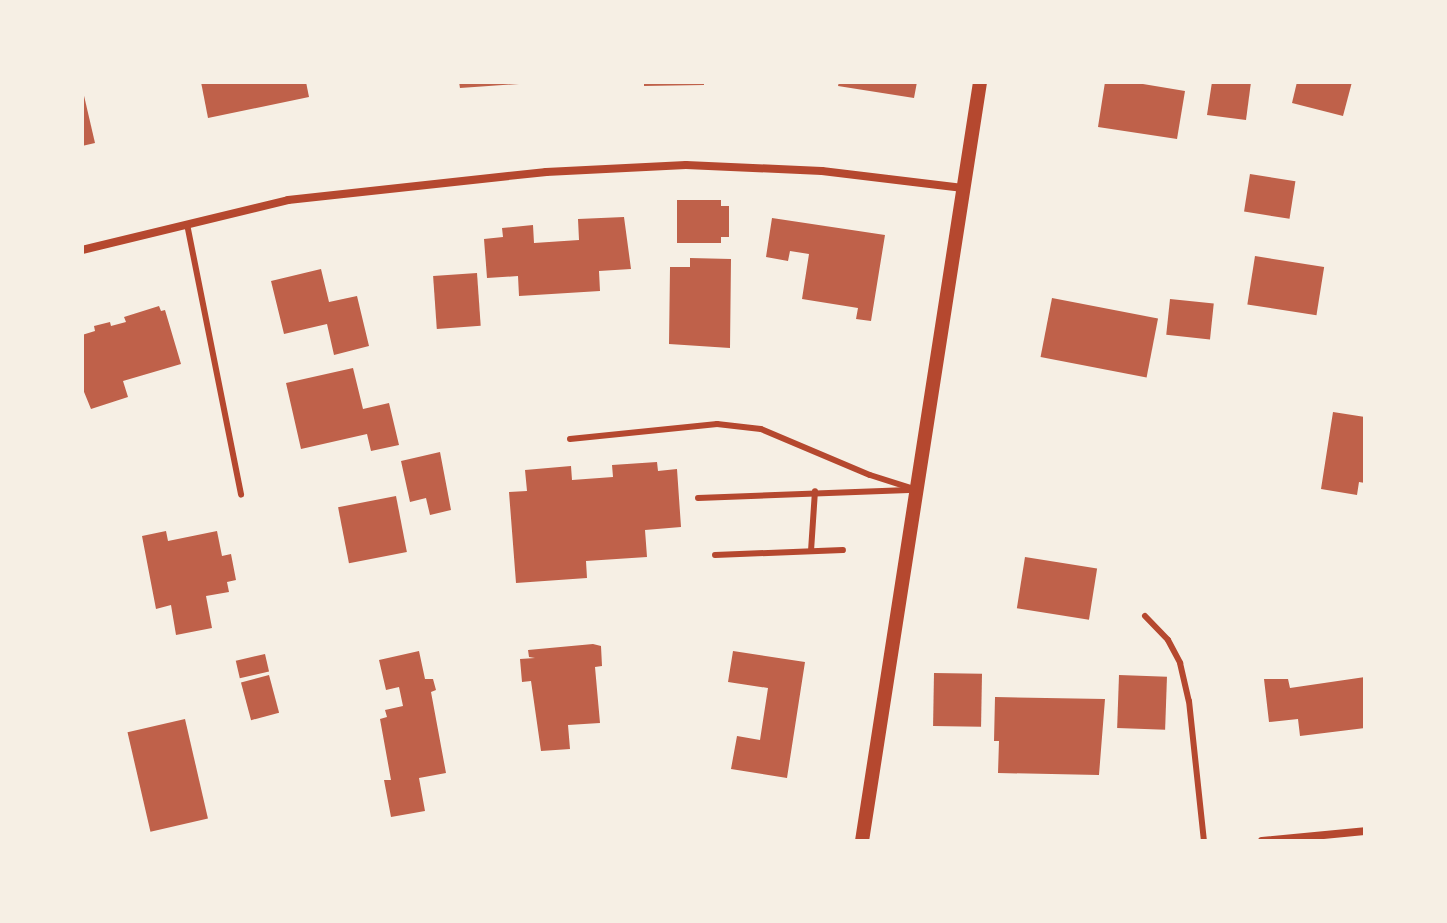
<!DOCTYPE html>
<style>
body{margin:0}
#map{position:relative;width:1447px;height:923px;overflow:hidden;background:#f6efe4;font-family:"Sofia Sans Condensed",sans-serif}
div>[style]{position:absolute}
.building>*{inset:0;background:#bf614a;transform-origin:0 0}
.service>*{height:6px;margin:-3px;padding:0 3px;transform-origin:3px;border-radius:3px;background:#b5482f}
.minor>*{height:8px;margin:-4px;padding:0 4px;transform-origin:4px;border-radius:4px;background:#b5482f}
.tertiary>*{height:14px;margin:-7px;padding:0 7px;transform-origin:7px;border-radius:7px;background:#b5482f}
span{translate:-50% -50%;white-space:nowrap;text-align:center;line-height:1.15;-webkit-text-stroke:7px #f6efe4;paint-order:stroke}
.frame{position:absolute;inset:0;border:84px solid #f6efe4;pointer-events:none}
</style>
<div id="map">
<div class="building">
<div style="clip-path:polygon(201px 82px,306px 82px,309px 97px,208px 118px)"></div>
<div style="clip-path:polygon(459px 82px,519px 82px,519px 84px,460px 88px)"></div>
<div style="clip-path:polygon(644px 82px,704px 82px,704px 85px,644px 86px)"></div>
<div style="clip-path:polygon(839px 82px,917px 82px,914px 98px,838px 86px)"></div>
<div style="clip-path:polygon(1105px 82px,1131px 82px,1185px 91px,1177px 139px,1098px 127px)"></div>
<div style="clip-path:polygon(1212px 82px,1251px 82px,1246px 120px,1207px 115px)"></div>
<div style="clip-path:polygon(1297px 82px,1352px 82px,1343px 116px,1292px 103px)"></div>
<div style="clip-path:polygon(82px 87px,95px 143px,82px 146px)"></div>
<div style="left:1250px;top:174px;width:46px;height:38px;rotate:9deg"></div>
<div style="clip-path:polygon(677px 200px,721px 200px,721px 206px,729px 206px,729px 237px,721px 237px,721px 243px,677px 243px)"></div>
<div style="clip-path:polygon(624px 217px,631px 269px,599px 271px,600px 291px,519px 296px,518px 276px,487px 278px,484px 239px,503px 237px,502px 228px,533px 225px,534px 243px,579px 240px,578px 219px)"></div>
<div style="clip-path:polygon(772px 218px,885px 235px,871px 321px,856px 319px,858px 308px,802px 299px,809px 254px,790px 251px,788px 261px,766px 257px)"></div>
<div style="left:1255px;top:256px;width:70px;height:49px;rotate:9deg"></div>
<div style="clip-path:polygon(690px 258px,731px 259px,730px 348px,669px 344px,670px 267px,690px 267px)"></div>
<div style="clip-path:polygon(321px 269px,329px 302px,357px 296px,369px 346px,334px 355px,327px 324px,284px 334px,271px 281px)"></div>
<div style="left:477px;top:273px;width:53px;height:44px;rotate:86deg"></div>
<div style="left:1052px;top:298px;width:108px;height:60px;rotate:11deg"></div>
<div style="left:1170px;top:299px;width:44px;height:36px;rotate:6deg"></div>
<div style="clip-path:polygon(159px 306px,161px 311px,165px 310px,181px 364px,123px 381px,128px 397px,91px 409px,82px 387px,82px 335px,95px 331px,94px 326px,110px 322px,111px 326px,126px 322px,124px 317px)"></div>
<div style="clip-path:polygon(353px 368px,363px 409px,389px 403px,399px 445px,371px 451px,367px 434px,301px 449px,286px 383px)"></div>
<div style="clip-path:polygon(1333px 412px,1365px 417px,1365px 483px,1359px 482px,1357px 495px,1321px 489px)"></div>
<div style="clip-path:polygon(440px 452px,451px 510px,430px 515px,426px 498px,410px 502px,401px 461px)"></div>
<div style="clip-path:polygon(657px 462px,658px 471px,677px 469px,681px 527px,645px 530px,647px 557px,586px 561px,587px 578px,516px 583px,509px 492px,527px 491px,525px 470px,571px 466px,572px 480px,613px 477px,612px 465px)"></div>
<div style="left:396px;top:496px;width:57px;height:59px;rotate:79deg"></div>
<div style="clip-path:polygon(166px 531px,168px 541px,217px 531px,222px 556px,231px 554px,236px 580px,227px 582px,229px 592px,206px 596px,212px 628px,176px 635px,171px 605px,156px 609px,142px 536px)"></div>
<div style="left:1025px;top:557px;width:73px;height:52px;rotate:9deg"></div>
<div style="clip-path:polygon(593px 644px,601px 646px,602px 666px,595px 667px,600px 723px,568px 725px,570px 749px,541px 751px,531px 681px,522px 682px,520px 659px,535px 658px,529px 657px,528px 650px)"></div>
<div style="clip-path:polygon(419px 651px,425px 679px,433px 679px,436px 690px,431px 692px,446px 773px,419px 778px,425px 811px,391px 817px,384px 780px,391px 780px,380px 719px,387px 717px,385px 710px,403px 706px,399px 687px,386px 690px,379px 660px)"></div>
<div style="clip-path:polygon(733px 651px,805px 662px,787px 778px,731px 769px,737px 736px,760px 740px,768px 688px,728px 682px)"></div>
<div style="left:265px;top:654px;width:18px;height:30px;rotate:77deg"></div>
<div style="left:934px;top:673px;width:48px;height:53px;rotate:1deg"></div>
<div style="left:269px;top:675px;width:39px;height:29px;rotate:75deg"></div>
<div style="left:1119px;top:675px;width:48px;height:53px;rotate:2deg"></div>
<div style="clip-path:polygon(1365px 677px,1365px 728px,1300px 736px,1298px 719px,1269px 722px,1264px 679px,1288px 679px,1290px 688px)"></div>
<div style="clip-path:polygon(995px 697px,1105px 699px,1099px 775px,998px 773px,999px 741px,994px 741px)"></div>
<div style="left:185px;top:719px;width:102px;height:59px;rotate:77deg"></div>
</div>
<div class="service">
<div style="left:187px;top:224px;width:276px;rotate:78.7deg"></div>
<div style="left:570px;top:439px;width:148px;rotate:-5.8deg"></div>
<div style="left:717px;top:424px;width:44px;rotate:6.5deg"></div>
<div style="left:761px;top:429px;width:118px;rotate:22.9deg"></div>
<div style="left:870px;top:475px;width:49px;rotate:17.7deg"></div>
<div style="left:698px;top:498px;width:211px;rotate:-2.2deg"></div>
<div style="left:811px;top:551px;width:60px;rotate:-86.2deg"></div>
<div style="left:715px;top:555px;width:128px;rotate:-2.2deg"></div>
<div style="left:1145px;top:616px;width:33px;rotate:46deg"></div>
<div style="left:1168px;top:640px;width:26px;rotate:62deg"></div>
<div style="left:1180px;top:663px;width:39px;rotate:77deg"></div>
<div style="left:1189px;top:701px;width:141px;rotate:83.9deg"></div>
</div>
<div class="minor">
<div style="left:82px;top:250px;width:212px;rotate:-13.6deg"></div>
<div style="left:288px;top:200px;width:260px;rotate:-6.2deg"></div>
<div style="left:546px;top:172px;width:140px;rotate:-2.9deg"></div>
<div style="left:686px;top:165px;width:136px;rotate:2.5deg"></div>
<div style="left:822px;top:171px;width:142px;rotate:6.9deg"></div>
<div style="left:1262px;top:841px;width:103px;rotate:-5.5deg"></div>
</div>
<div class="tertiary">
<div style="left:862px;top:841px;width:768px;rotate:-81.16deg"></div>
</div>
<div class="frame"></div>
</div>
